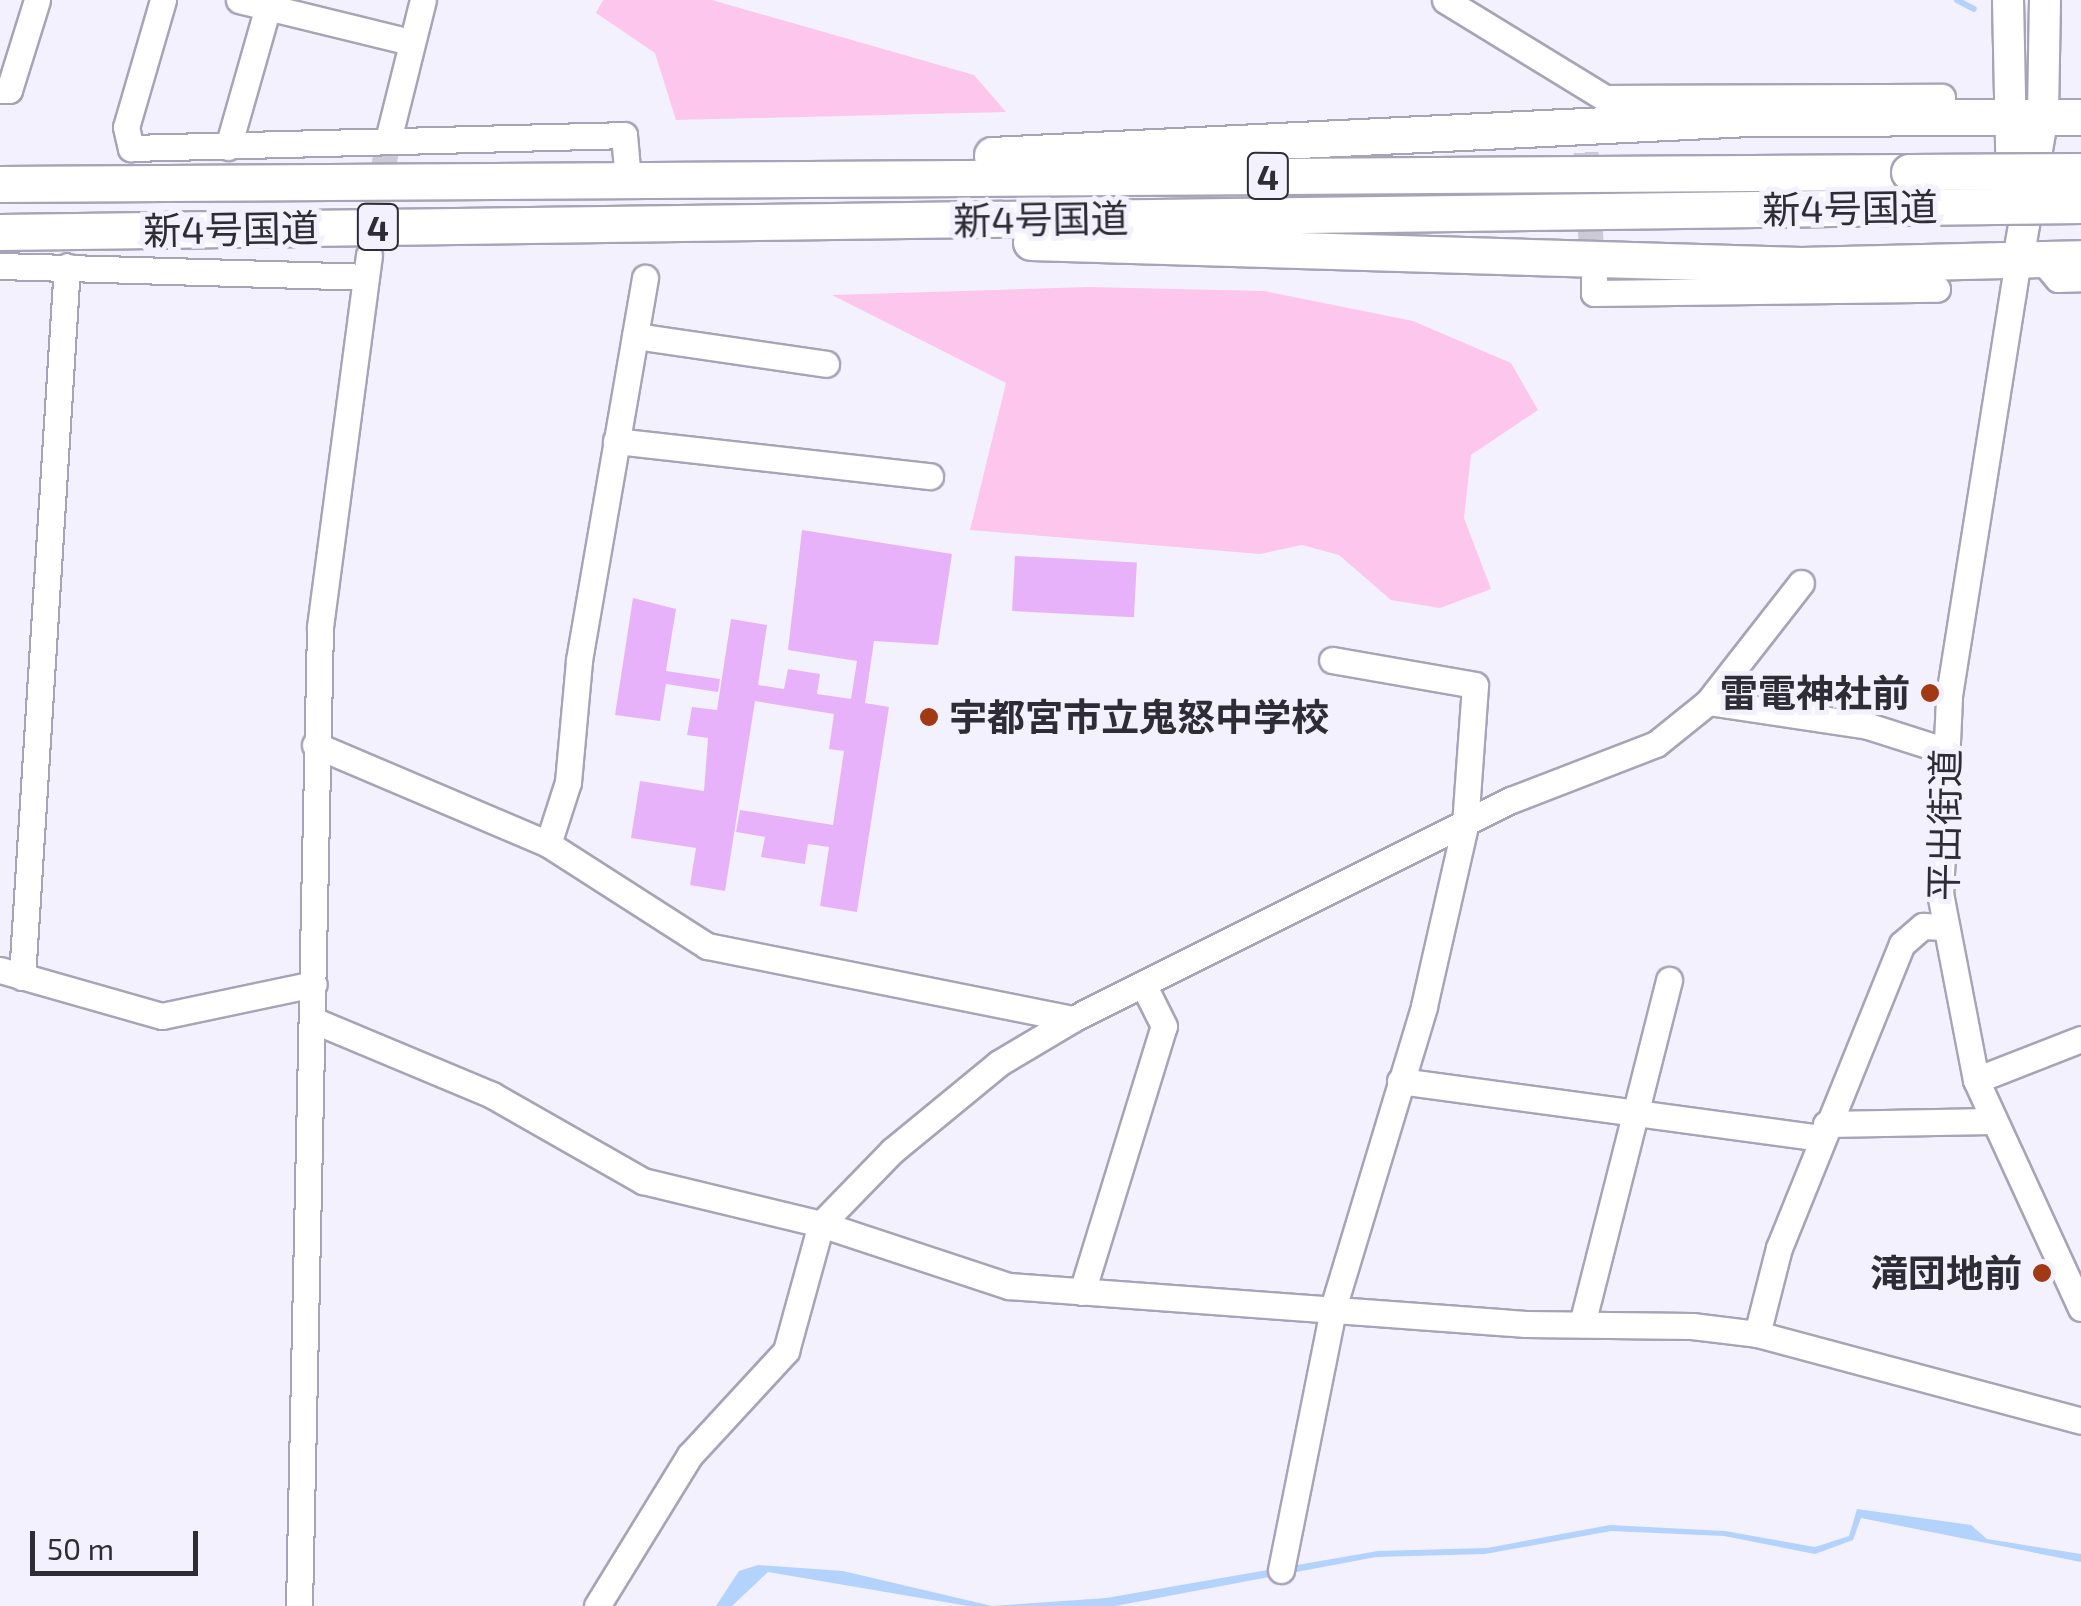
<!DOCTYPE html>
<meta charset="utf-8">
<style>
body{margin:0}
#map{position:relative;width:2081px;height:1606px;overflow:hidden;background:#f4f1fe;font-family:"Exo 2","Noto Sans JP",sans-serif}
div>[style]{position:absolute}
.green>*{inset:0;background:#fdc6ed}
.water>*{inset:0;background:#b3d3fd}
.stream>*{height:6px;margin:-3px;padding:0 3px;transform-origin:3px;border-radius:3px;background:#b3d3fd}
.building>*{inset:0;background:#e8b2fb;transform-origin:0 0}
.minor-tunnel>*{height:25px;margin-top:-12.5px;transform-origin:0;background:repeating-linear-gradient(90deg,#cccad6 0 25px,transparent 0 37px)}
.roads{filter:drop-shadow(2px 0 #a8a4b7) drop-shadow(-2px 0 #a8a4b7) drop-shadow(0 2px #a8a4b7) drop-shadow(0 -2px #a8a4b7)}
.minor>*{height:25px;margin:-12.5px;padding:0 12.5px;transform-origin:12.5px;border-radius:12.5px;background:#fff}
.major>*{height:30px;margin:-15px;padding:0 15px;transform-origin:15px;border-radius:15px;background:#fff}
.highway>*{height:35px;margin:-17.5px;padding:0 17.5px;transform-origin:17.5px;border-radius:17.5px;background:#fff}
.bridges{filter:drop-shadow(2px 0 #a8a4b7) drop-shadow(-2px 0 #a8a4b7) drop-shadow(0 2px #a8a4b7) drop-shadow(0 -2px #a8a4b7)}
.highway-bridge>*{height:35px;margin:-17.5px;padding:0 17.5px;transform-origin:17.5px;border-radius:17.5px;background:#fff}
.dots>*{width:28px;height:28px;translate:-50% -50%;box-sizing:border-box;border:5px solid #f4f1fe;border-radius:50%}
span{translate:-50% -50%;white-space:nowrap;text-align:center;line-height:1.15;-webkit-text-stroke:10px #f4f1fe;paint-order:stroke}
.shield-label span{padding:2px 8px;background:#f4f1fe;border:2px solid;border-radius:8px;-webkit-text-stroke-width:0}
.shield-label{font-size:35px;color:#2e2c34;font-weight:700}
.street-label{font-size:38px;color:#2e2c34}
.poi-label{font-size:38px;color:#2e2c34;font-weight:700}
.right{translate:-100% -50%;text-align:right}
.left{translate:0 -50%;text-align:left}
.scale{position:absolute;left:30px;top:1531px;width:168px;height:45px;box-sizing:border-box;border:5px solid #2e2c34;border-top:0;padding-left:12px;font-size:30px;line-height:35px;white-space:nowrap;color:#2e2c34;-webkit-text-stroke:8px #f4f1fe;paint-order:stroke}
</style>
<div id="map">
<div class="green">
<div style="clip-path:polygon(603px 0,712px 0,974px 75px,1006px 112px,676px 120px,655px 53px,596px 13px)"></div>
<div style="clip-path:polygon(1088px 287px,1264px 291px,1413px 321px,1511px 363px,1538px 410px,1471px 455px,1464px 518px,1491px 589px,1440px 608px,1391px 600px,1339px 555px,1302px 545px,1260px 554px,970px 530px,1006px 383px,832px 295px)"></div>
</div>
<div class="water">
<div style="clip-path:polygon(1857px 1509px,1971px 1525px,1987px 1539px,2081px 1554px,2081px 1562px,1861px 1518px,1853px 1540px,1815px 1554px,1724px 1536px,1611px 1531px,1485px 1554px,1376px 1557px,1115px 1606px,968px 1606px,768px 1572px,732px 1606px,716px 1606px,739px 1571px,758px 1565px,843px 1571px,992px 1606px,1106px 1598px,1378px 1551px,1487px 1548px,1610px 1525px,1725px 1531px,1815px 1547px,1849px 1536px)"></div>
</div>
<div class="stream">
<div style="left:1957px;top:0;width:19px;rotate:28deg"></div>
</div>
<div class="building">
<div style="clip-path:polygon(802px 530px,952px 554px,938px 645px,874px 641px,865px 703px,889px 707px,857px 912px,820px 906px,829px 847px,808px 844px,805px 864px,761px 857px,765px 837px,736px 832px,740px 810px,833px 825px,844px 751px,829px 749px,834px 714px,755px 701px,725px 891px,690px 885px,696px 848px,631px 838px,640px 781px,704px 791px,708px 738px,687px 735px,692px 707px,717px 710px,731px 619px,767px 625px,758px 685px,784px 689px,788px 669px,820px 674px,817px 694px,851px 699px,857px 661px,788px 650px)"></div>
<div style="left:1015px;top:556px;width:122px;height:55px;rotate:3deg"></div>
<div style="clip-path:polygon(633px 598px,676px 609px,666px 671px,720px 679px,718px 692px,666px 684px,660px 721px,615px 715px)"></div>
</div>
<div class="minor-tunnel">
<div style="left:1584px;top:115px;width:159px;rotate:86.8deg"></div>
<div style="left:371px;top:243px;width:104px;rotate:-80.6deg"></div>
</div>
<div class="roads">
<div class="minor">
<div style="left:163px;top:0;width:132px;rotate:106.2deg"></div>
<div style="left:126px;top:127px;width:22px;rotate:77deg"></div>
<div style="left:131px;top:148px;width:493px;rotate:-1.5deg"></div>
<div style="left:624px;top:135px;width:45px;rotate:84.9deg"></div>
<div style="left:239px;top:0;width:176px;rotate:13.8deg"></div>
<div style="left:1445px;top:0;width:188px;rotate:31.5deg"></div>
<div style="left:1605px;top:98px;width:337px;rotate:-0.2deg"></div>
<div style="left:0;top:90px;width:9px"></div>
<div style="left:9px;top:90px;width:94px;rotate:-72.7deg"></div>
<div style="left:388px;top:140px;width:144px;rotate:-76deg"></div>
<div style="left:228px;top:147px;width:153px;rotate:-74.1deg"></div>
<div style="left:2041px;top:259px;width:26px;rotate:50deg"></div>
<div style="left:2058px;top:279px;width:23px;rotate:-2deg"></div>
<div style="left:2018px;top:260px;width:443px;rotate:99deg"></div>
<div style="left:1949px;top:698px;width:195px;rotate:92.6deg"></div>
<div style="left:1940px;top:893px;width:190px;rotate:79.1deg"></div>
<div style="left:1976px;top:1080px;width:251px;rotate:65.3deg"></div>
<div style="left:0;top:266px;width:365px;rotate:1.7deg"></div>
<div style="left:1594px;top:279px;width:14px;rotate:90deg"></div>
<div style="left:1594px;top:293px;width:343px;rotate:-0.7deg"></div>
<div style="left:635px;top:336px;width:193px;rotate:8.3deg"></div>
<div style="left:616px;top:441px;width:316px;rotate:6.4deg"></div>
<div style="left:1708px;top:702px;width:162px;rotate:8.5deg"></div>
<div style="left:1868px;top:726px;width:79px;rotate:17.7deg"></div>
<div style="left:315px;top:745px;width:253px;rotate:23deg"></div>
<div style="left:548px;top:844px;width:189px;rotate:32.7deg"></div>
<div style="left:707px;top:946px;width:373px;rotate:11.3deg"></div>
<div style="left:548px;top:844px;width:65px;rotate:-72.1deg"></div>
<div style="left:568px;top:782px;width:122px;rotate:-84.8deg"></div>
<div style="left:579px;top:660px;width:388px;rotate:-80.2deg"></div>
<div style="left:0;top:970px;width:168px;rotate:15.9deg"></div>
<div style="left:162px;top:1016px;width:155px;rotate:-11.9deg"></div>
<div style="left:22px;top:977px;width:712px;rotate:-86.38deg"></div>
<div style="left:313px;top:1020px;width:194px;rotate:22.7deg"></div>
<div style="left:492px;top:1095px;width:174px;rotate:29.7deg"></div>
<div style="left:643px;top:1181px;width:183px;rotate:13.6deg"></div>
<div style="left:821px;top:1224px;width:198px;rotate:18.3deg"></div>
<div style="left:1009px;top:1286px;width:518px;rotate:4.2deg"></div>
<div style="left:1526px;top:1324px;width:166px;rotate:0.7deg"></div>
<div style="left:1692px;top:1326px;width:65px;rotate:7deg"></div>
<div style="left:1757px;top:1334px;width:335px;rotate:15deg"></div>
<div style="left:1976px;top:1080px;width:113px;rotate:-21.3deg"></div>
<div style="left:1400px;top:1081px;width:424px;rotate:7.7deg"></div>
<div style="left:1826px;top:1124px;width:165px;rotate:-1deg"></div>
<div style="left:1082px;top:1292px;width:278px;rotate:-72.9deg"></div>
<div style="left:1164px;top:1026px;width:42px;rotate:-116.6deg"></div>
<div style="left:1582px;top:1324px;width:355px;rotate:-75.8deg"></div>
<div style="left:1757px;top:1334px;width:89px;rotate:-75.7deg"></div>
<div style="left:1779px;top:1248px;width:328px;rotate:-68deg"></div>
<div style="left:1902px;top:944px;width:28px;rotate:-41deg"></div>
<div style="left:1923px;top:926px;width:21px;rotate:3deg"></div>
<div style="left:1281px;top:1570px;width:270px;rotate:-78.7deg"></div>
<div style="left:1334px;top:1305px;width:312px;rotate:-73.2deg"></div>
<div style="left:1424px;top:1006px;width:186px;rotate:-77.2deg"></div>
<div style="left:1465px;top:825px;width:140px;rotate:-85.9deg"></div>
<div style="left:1475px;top:685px;width:145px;rotate:-170.1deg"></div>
<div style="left:299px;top:1606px;width:979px;rotate:-88.77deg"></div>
<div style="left:320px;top:627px;width:375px;rotate:-82.5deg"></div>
<div style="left:597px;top:1606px;width:177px;rotate:-58.4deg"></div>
<div style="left:690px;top:1455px;width:142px;rotate:-47.3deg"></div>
<div style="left:786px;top:1351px;width:132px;rotate:-74.6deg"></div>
<div style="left:821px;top:1224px;width:102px;rotate:-45.8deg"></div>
<div style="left:892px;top:1151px;width:139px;rotate:-39.4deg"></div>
<div style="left:999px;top:1063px;width:86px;rotate:-30.7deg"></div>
<div style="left:1073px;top:1019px;width:490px;rotate:-26.6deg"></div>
<div style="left:1511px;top:800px;width:155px;rotate:-21.1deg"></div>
<div style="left:1656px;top:744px;width:67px;rotate:-38.9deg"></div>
<div style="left:1708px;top:702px;width:151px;rotate:-52deg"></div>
</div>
<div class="major">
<div style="left:2008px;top:0;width:192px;rotate:88.8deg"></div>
<div style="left:2018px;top:260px;width:147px;rotate:-80.2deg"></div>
<div style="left:2043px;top:115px;width:115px;rotate:-89deg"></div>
</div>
<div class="highway">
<div style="left:992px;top:155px;width:758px;rotate:-2.8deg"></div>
<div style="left:1749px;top:118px;width:332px;rotate:-0.2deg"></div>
<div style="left:0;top:184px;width:1909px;rotate:-0.36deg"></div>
<div style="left:0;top:232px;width:1909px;rotate:-0.75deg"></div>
<div style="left:1031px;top:242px;width:770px;rotate:1.71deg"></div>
<div style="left:1801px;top:265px;width:280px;rotate:-1.4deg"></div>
</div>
</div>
<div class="bridges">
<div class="highway-bridge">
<div style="left:1909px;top:172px;width:172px;rotate:-0.3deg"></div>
<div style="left:1909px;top:207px;width:172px;rotate:-0.7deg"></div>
</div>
</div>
<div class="dots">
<div style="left:1930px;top:693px;background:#a13a14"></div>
<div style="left:929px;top:717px;background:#a13a14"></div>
<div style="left:2042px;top:1273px;background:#a13a14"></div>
</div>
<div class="shield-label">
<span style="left:1268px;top:176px">4</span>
<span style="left:378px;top:227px">4</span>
</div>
<div class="street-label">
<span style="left:1850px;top:208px;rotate:-1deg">新4号国道</span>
<span style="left:1041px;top:219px;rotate:-1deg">新4号国道</span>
<span style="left:231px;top:229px;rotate:-1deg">新4号国道</span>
<span style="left:1944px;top:825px;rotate:-89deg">平出街道</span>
</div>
<div class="poi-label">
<span class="right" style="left:1910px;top:693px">雷電神社前</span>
<span class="left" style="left:949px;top:717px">宇都宮市立鬼怒中学校</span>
<span class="right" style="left:2022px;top:1273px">滝団地前</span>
</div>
<div class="scale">50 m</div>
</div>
